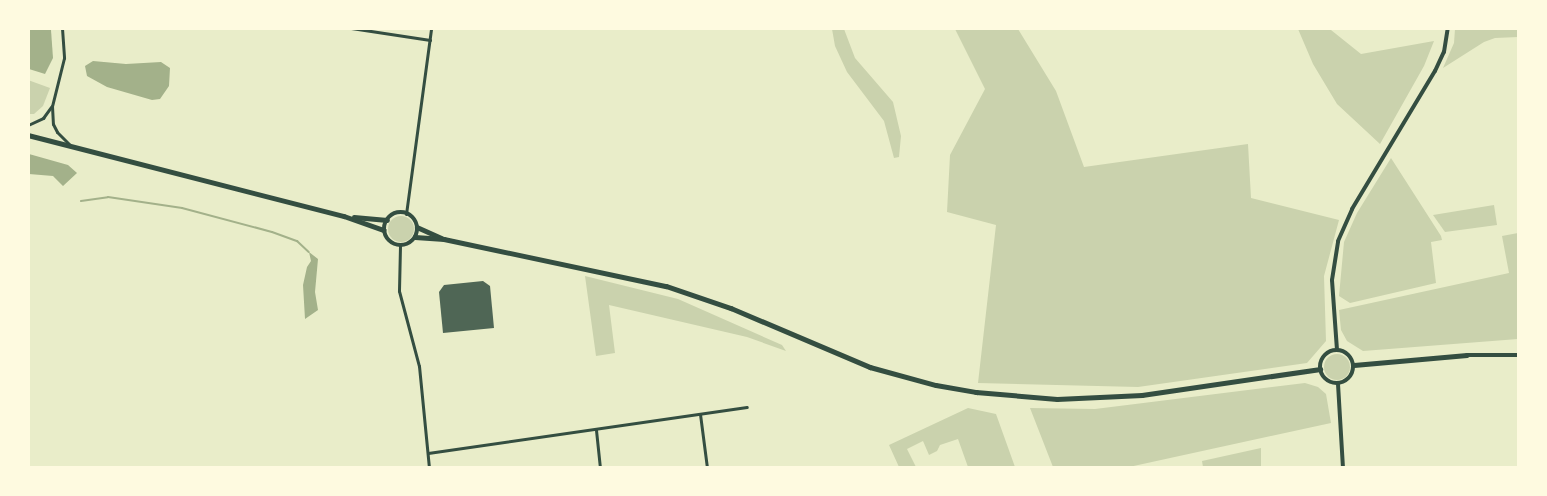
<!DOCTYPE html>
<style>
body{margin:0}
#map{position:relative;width:1547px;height:496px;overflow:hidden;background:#e9edc9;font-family:"IBM Plex Sans",sans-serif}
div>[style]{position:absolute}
.green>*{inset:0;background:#cad2ad}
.round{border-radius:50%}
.water>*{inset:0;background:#a3b18a}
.stream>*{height:2px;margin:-1px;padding:0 1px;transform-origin:1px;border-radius:1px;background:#a3b18a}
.building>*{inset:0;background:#4f6655}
.minor>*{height:3px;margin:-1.5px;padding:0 1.5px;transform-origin:1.5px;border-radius:1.5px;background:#344e41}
.tertiary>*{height:4px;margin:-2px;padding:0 2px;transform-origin:2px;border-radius:2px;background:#344e41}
.primary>*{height:4.5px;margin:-2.25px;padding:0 2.25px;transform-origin:2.25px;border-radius:2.25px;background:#344e41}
.primary>.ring{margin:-2.25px;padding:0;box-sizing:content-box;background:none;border:4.5px solid #344e41;border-radius:50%}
span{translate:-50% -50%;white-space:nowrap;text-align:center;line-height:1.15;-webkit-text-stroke:4.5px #fefae0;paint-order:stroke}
.frame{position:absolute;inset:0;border:30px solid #fefae0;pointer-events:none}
</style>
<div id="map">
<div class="green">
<div style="clip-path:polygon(832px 29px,844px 29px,855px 58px,893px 102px,901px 136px,899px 157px,894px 158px,884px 121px,847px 72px,835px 46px)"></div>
<div style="clip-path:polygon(955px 29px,1018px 29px,1056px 91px,1084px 167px,1248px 144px,1251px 198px,1339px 220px,1324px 276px,1326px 341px,1307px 363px,1138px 387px,978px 383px,996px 225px,947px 212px,950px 155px,985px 89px)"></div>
<div style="clip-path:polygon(1298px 29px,1331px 30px,1361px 54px,1434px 41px,1424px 66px,1380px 144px,1337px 104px,1313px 64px)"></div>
<div style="clip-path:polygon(1455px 29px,1518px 29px,1518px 37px,1495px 38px,1484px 42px,1443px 68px,1454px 43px)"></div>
<div style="clip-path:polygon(28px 80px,50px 88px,43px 106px,34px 114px,29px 114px)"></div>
<div style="clip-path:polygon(1391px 158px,1441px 236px,1442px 240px,1431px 242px,1436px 283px,1350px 303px,1339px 296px,1344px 242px,1357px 213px)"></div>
<div style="clip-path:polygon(1494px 205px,1497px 225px,1445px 232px,1433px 215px)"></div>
<div class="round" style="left:388px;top:216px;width:26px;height:26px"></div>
<div style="clip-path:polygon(1518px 233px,1518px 339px,1363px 351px,1347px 341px,1341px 330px,1339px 310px,1509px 273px,1502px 236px)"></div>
<div style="clip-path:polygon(585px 276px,678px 299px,782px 345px,786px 351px,747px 337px,609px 305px,615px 353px,596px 356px)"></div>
<div class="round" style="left:1324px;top:354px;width:26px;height:26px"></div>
<div style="clip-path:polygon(1305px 383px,1318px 387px,1326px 394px,1331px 423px,1129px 467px,1053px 467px,1030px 408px,1095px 409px)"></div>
<div style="clip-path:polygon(968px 408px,996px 414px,1015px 467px,968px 467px,958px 439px,940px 445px,937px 451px,929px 455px,923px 441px,907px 449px,916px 467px,899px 467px,889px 445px)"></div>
<div style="clip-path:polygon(1261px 448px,1261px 467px,1203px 467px,1202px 461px)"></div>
</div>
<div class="water">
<div style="clip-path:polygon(29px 28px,51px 30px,53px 58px,45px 74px,29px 69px)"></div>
<div style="clip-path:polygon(93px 61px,126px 64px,161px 62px,170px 68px,169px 86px,160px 99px,152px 100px,107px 87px,87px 76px,85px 66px)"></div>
<div style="clip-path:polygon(29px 154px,68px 165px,77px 173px,63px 186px,53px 176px,29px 174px)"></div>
<div style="clip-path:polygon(309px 252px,318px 259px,315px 292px,318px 310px,305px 319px,303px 285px,307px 267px,311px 261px)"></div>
</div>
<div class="stream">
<div style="left:81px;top:201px;width:27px;rotate:-8deg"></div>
<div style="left:108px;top:197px;width:75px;rotate:8.5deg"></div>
<div style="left:182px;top:208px;width:93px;rotate:14.9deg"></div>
<div style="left:272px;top:232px;width:27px;rotate:20deg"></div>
<div style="left:297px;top:241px;width:16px;rotate:43deg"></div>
</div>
<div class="building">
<div style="clip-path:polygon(483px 281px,490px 286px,494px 328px,443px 333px,439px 292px,444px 285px)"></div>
</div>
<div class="minor">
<div style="left:62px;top:28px;width:30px;rotate:86deg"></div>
<div style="left:64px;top:58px;width:49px;rotate:104deg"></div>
<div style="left:52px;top:106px;width:18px;rotate:87deg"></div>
<div style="left:53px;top:124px;width:9px;rotate:63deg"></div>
<div style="left:57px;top:132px;width:18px;rotate:45deg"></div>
<div style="left:351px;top:28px;width:80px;rotate:8.6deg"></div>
<div style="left:28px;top:125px;width:17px;rotate:-25deg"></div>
<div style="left:43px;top:118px;width:14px;rotate:-54deg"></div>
<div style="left:406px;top:214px;width:188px;rotate:-82.3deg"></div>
<div style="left:400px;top:246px;width:45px;rotate:91.3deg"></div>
<div style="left:399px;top:291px;width:78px;rotate:75.1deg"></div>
<div style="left:419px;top:366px;width:102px;rotate:84.4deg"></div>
<div style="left:700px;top:414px;width:54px;rotate:82.6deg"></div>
<div style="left:596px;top:430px;width:38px;rotate:84deg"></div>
<div style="left:428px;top:453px;width:322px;rotate:-8.2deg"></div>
</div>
<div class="tertiary">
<div style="left:1337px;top:350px;width:70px;rotate:-94.1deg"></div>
<div style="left:1332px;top:280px;width:39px;rotate:-81deg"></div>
<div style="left:1338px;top:241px;width:35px;rotate:-66deg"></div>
<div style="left:1352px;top:209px;width:161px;rotate:-59deg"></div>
<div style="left:1435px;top:71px;width:21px;rotate:-65deg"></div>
<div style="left:1444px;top:52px;width:24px;rotate:-81deg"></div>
<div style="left:1338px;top:384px;width:84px;rotate:86.6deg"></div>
</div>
<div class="primary">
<div style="left:28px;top:135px;width:326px;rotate:14.4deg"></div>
<div style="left:344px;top:216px;width:42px;rotate:19.3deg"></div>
<div class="ring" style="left:384px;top:212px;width:29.5px;height:29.5px"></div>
<div style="left:354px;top:217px;width:33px;rotate:5deg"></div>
<div style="left:417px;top:227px;width:27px;rotate:24deg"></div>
<div style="left:415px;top:237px;width:29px;rotate:4deg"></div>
<div style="left:444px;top:239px;width:227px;rotate:12deg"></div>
<div style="left:666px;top:286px;width:69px;rotate:18.7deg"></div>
<div style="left:731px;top:308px;width:151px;rotate:23deg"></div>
<div style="left:870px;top:367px;width:68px;rotate:15.3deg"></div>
<div style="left:936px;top:385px;width:41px;rotate:9.9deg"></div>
<div style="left:976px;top:392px;width:81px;rotate:4.9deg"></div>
<div style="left:1057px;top:399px;width:85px;rotate:-2.7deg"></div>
<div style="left:1142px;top:395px;width:180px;rotate:-8.3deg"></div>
<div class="ring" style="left:1320px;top:350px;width:29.5px;height:29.5px"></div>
<div style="left:1354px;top:365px;width:113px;rotate:-5.1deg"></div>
<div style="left:1467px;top:355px;width:51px"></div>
</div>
<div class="frame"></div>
</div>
